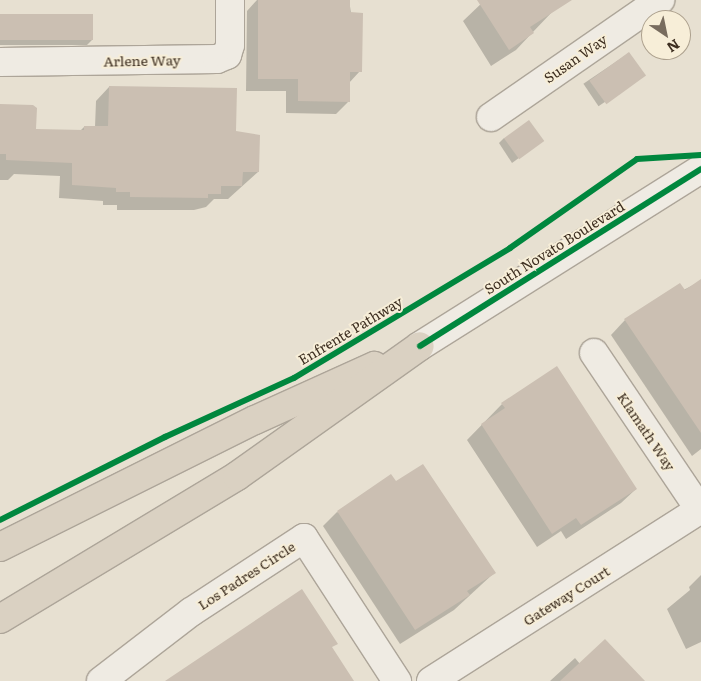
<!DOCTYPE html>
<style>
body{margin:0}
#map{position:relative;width:701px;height:681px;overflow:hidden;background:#e7e0d1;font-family:Literata,serif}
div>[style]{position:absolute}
.shadow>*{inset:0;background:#0003;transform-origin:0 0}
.building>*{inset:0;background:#cbbfb2;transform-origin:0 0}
.roads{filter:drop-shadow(1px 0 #ada599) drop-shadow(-1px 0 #ada599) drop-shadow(0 1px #ada599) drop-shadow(0 -1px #ada599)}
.street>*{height:28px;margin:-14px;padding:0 14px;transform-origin:14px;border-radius:14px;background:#efebe3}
.secondary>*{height:28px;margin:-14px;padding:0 14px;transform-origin:14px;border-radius:14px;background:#efebe3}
.highway>*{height:28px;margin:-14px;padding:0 14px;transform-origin:14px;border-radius:14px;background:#dad1c2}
.cycleway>*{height:6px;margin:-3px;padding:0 3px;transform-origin:3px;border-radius:3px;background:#00873e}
span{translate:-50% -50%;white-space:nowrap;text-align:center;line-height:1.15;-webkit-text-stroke:4px #f7eed8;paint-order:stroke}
.street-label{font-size:14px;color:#3d2e20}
.north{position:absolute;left:641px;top:10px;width:50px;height:50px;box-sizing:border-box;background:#f7eed8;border:1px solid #ada18e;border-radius:50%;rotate:146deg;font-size:14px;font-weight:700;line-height:20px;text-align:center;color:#3d2e20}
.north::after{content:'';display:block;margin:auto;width:18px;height:22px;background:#786c5e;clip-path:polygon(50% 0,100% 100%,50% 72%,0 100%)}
</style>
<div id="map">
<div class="shadow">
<div style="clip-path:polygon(257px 0,349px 0,360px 71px,349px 83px,348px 102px,336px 114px,286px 113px,286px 91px,246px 91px,247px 11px)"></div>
<div style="clip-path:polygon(485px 0,557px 0,553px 11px,532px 33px,516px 50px,491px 66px,463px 21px)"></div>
<div style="clip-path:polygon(0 16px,92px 40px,87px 45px,0 45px)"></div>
<div style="left:629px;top:53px;width:27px;height:55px;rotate:56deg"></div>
<div style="clip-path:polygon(109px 87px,234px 132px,258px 172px,228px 199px,214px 199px,206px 207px,194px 210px,117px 210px,117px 205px,103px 205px,103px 201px,59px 198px,60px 176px,14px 174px,8px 180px,0 180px,0 104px,35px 130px,80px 131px,84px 127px,95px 127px,96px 101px)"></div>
<div style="clip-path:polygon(504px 138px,542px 141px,512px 163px,499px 143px)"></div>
<div style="clip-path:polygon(701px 281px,701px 449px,692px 456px,611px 335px,625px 320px)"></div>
<div style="clip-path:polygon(502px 404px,636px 489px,621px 503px,566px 539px,561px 531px,537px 547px,467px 440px)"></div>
<div style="clip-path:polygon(337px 512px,494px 573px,454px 610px,400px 644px,323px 526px)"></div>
<div style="clip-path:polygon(701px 575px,701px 642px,686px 649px,667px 609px,690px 590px,689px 587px)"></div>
<div style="clip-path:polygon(575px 658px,580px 664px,633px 681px,550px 681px)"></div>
</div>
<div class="building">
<div style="clip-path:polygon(258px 0,350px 0,350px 12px,363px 13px,362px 72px,350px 72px,350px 102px,298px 101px,298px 79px,258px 79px)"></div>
<div style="clip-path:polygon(477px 0,572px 0,530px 27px,534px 33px,509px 50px)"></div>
<div style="left:93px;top:14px;width:26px;height:93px;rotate:90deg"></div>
<div style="left:629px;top:52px;width:29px;height:49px;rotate:54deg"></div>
<div style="clip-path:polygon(109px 86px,237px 88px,236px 131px,260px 135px,259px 172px,243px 172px,242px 186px,221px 186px,221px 194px,208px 194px,208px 198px,130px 197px,130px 192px,116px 192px,116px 188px,72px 185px,72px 163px,6px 160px,6px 154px,0 154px,0 104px,33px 105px,37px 108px,36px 129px,84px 130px,84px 126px,108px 126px)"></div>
<div style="left:529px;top:120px;width:26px;height:31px;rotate:54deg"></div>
<div style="clip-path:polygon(701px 279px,701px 433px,624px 319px,680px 283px,685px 290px)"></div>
<div style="clip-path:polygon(557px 366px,637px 489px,581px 525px,576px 518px,552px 534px,481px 424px,505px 408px,501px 403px)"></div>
<div style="clip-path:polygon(423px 464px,496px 573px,467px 591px,470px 595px,415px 630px,337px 511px,391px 474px,396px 481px)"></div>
<div style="clip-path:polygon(302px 589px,338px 644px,332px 647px,354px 681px,165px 681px)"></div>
<div style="clip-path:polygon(605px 639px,645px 681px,560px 681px)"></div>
</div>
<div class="roads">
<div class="street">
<div style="left:0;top:62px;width:217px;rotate:-0.8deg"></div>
<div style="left:217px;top:59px;width:11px;rotate:-22deg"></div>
<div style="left:227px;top:55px;width:10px;rotate:-73deg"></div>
<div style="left:230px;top:45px;width:45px;rotate:-90deg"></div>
<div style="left:491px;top:117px;width:206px;rotate:-34.7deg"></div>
<div style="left:594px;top:353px;width:189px;rotate:56deg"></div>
<div style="left:101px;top:681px;width:113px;rotate:-37.5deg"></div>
<div style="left:191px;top:612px;width:135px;rotate:-33.2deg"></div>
<div style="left:304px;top:538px;width:171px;rotate:57deg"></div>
<div style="left:431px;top:681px;width:320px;rotate:-32.5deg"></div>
</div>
<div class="secondary">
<div style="left:420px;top:346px;width:332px;rotate:-32.2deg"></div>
</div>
<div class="highway">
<div style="left:0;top:547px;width:285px;rotate:-26.5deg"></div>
<div style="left:255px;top:420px;width:131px;rotate:-24.4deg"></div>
<div style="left:0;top:619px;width:277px;rotate:-31.1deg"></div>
<div style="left:237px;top:476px;width:224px;rotate:-35.4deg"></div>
</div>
</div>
<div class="cycleway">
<div style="left:420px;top:346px;width:332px;rotate:-32.2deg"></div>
<div style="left:0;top:520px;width:185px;rotate:-26.7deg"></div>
<div style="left:165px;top:437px;width:142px;rotate:-24.6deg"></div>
<div style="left:294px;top:378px;width:252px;rotate:-31deg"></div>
<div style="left:510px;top:248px;width:155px;rotate:-35deg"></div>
<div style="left:637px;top:159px;width:64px;rotate:-3.6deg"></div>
</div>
<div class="street-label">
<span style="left:575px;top:58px;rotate:-35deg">Susan Way</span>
<span style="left:142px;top:60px;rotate:-1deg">Arlene Way</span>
<span style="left:554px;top:247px;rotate:-32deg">South Novato Boulevard</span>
<span style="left:350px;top:330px;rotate:-31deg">Enfrente Pathway</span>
<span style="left:647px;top:431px;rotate:56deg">Klamath Way</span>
<span style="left:246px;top:575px;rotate:-33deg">Los Padres Circle</span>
<span style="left:566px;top:595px;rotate:-32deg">Gateway Court</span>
</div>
<div class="north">N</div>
</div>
